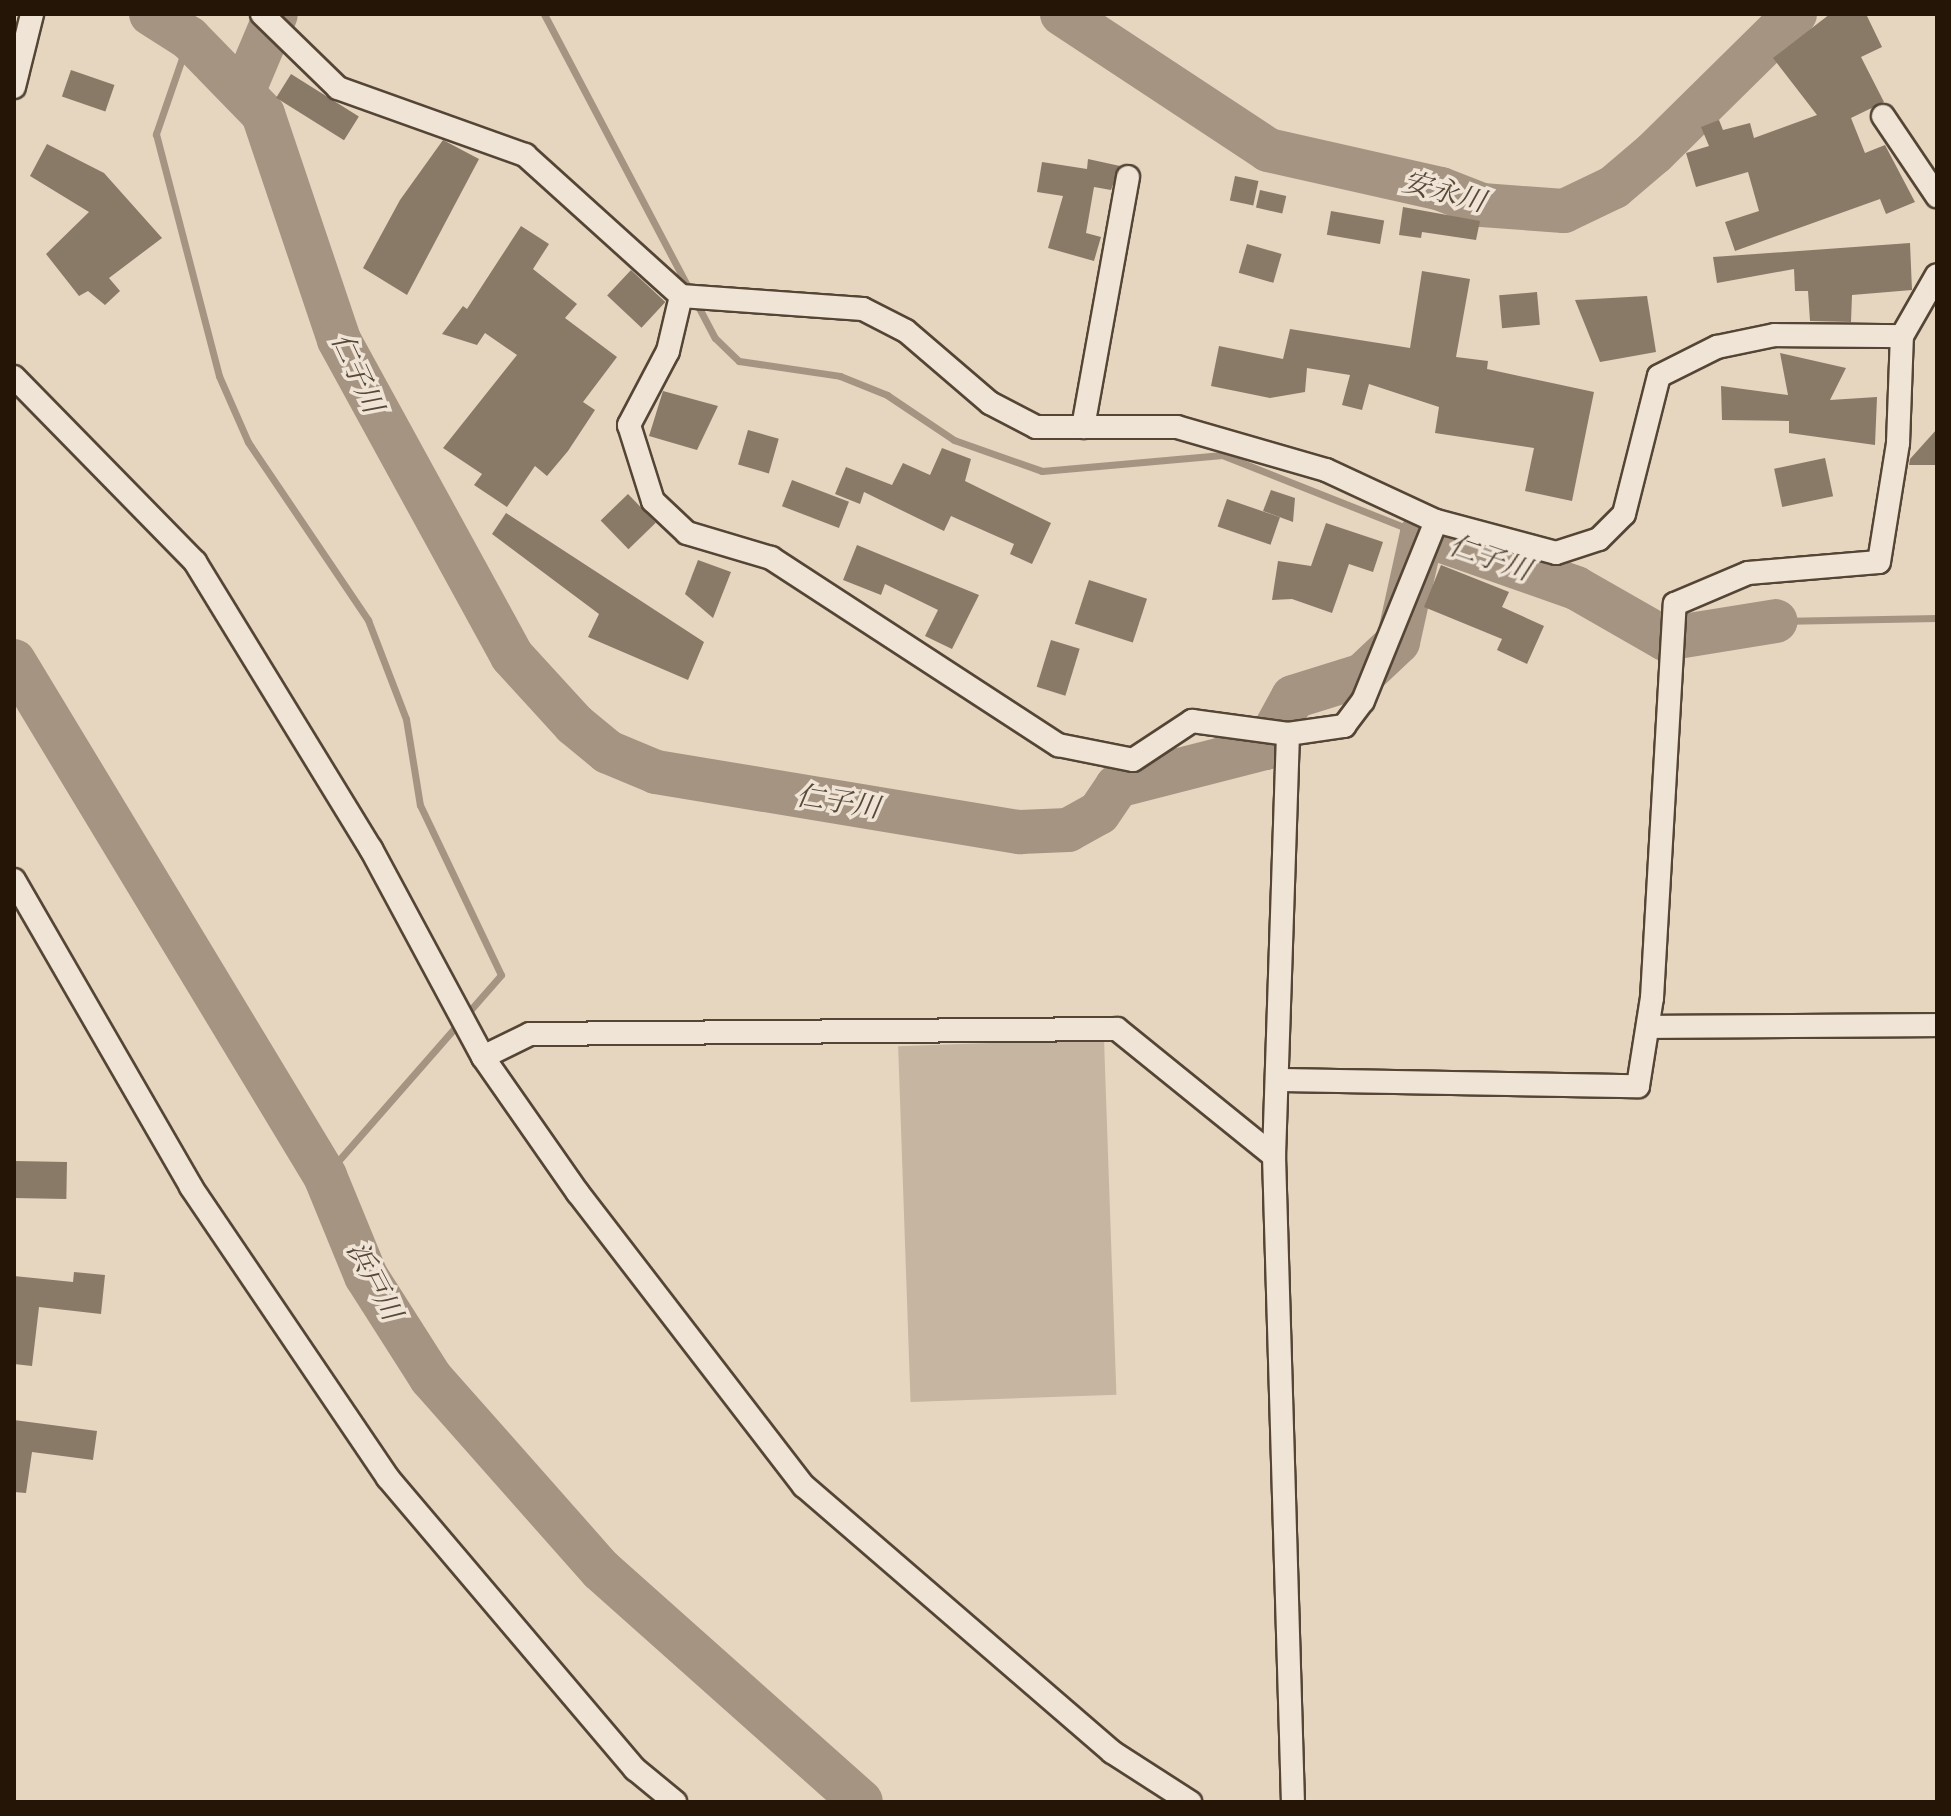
<!DOCTYPE html>
<meta charset="utf-8">
<style>
body{margin:0}
#map{position:relative;width:1951px;height:1816px;overflow:hidden;background:#e6d6c0;font-family:Cardo,"Noto Serif JP",serif}
div>[style]{position:absolute}
.green>*{inset:0;background:#c5b5a1;transform-origin:0 0}
.stream>*{height:7px;margin:-3.5px;padding:0 3.5px;transform-origin:3.5px;border-radius:3.5px;background:#a49481}
.river>*{height:44px;margin:-22px;padding:0 22px;transform-origin:22px;border-radius:22px;background:#a49481}
.building>*{inset:0;background:#897967;transform-origin:0 0}
.roads{filter:drop-shadow(2px 0 #544535) drop-shadow(-2px 0 #544535) drop-shadow(0 2px #544535) drop-shadow(0 -2px #544535)}
.minor>*{height:22px;margin:-11px;padding:0 11px;transform-origin:11px;border-radius:11px;background:#efe4d6}
span{translate:-50% -50%;white-space:nowrap;text-align:center;line-height:1.15;-webkit-text-stroke:7px #efe4d6;paint-order:stroke}
.water-label{font-size:28px;color:#574838;font-style:italic}
.frame{position:absolute;inset:0;border:16px solid #241507;pointer-events:none}
</style>
<div id="map">
<div class="green">
<div style="left:1104px;top:1039px;width:356px;height:206px;rotate:88deg"></div>
</div>
<div class="stream">
<div style="left:544px;top:14px;width:366px;rotate:62.2deg"></div>
<div style="left:715px;top:338px;width:33px;rotate:44deg"></div>
<div style="left:739px;top:361px;width:102px;rotate:8.4deg"></div>
<div style="left:840px;top:376px;width:51px;rotate:22deg"></div>
<div style="left:887px;top:395px;width:81px;rotate:33.9deg"></div>
<div style="left:954px;top:440px;width:93px;rotate:19.4deg"></div>
<div style="left:1042px;top:471px;width:181px;rotate:-5.1deg"></div>
<div style="left:1222px;top:455px;width:215px;rotate:21.6deg"></div>
<div style="left:189px;top:38px;width:102px;rotate:109deg"></div>
<div style="left:156px;top:134px;width:250px;rotate:75.4deg"></div>
<div style="left:219px;top:376px;width:72px;rotate:66.3deg"></div>
<div style="left:248px;top:442px;width:215px;rotate:56deg"></div>
<div style="left:368px;top:620px;width:106px;rotate:69deg"></div>
<div style="left:406px;top:719px;width:87px;rotate:80.8deg"></div>
<div style="left:420px;top:805px;width:188px;rotate:64.5deg"></div>
<div style="left:501px;top:975px;width:267px;rotate:131.2deg"></div>
<div style="left:1776px;top:621px;width:161px;rotate:-1.1deg"></div>
</div>
<div class="river">
<div style="left:151px;top:14px;width:45px;rotate:32.3deg"></div>
<div style="left:189px;top:38px;width:106px;rotate:45.8deg"></div>
<div style="left:263px;top:114px;width:238px;rotate:71.4deg"></div>
<div style="left:339px;top:340px;width:360px;rotate:61.3deg"></div>
<div style="left:512px;top:656px;width:92px;rotate:47.6deg"></div>
<div style="left:574px;top:724px;width:44px;rotate:39.5deg"></div>
<div style="left:608px;top:752px;width:52px;rotate:22.6deg"></div>
<div style="left:656px;top:772px;width:369px;rotate:9.4deg"></div>
<div style="left:1020px;top:832px;width:48px;rotate:-2.4deg"></div>
<div style="left:1068px;top:830px;width:35px;rotate:-29deg"></div>
<div style="left:1099px;top:813px;width:32px;rotate:-56deg"></div>
<div style="left:1117px;top:786px;width:153px;rotate:-14.4deg"></div>
<div style="left:1265px;top:748px;width:58px;rotate:-61.2deg"></div>
<div style="left:1293px;top:697px;width:73px;rotate:-17.4deg"></div>
<div style="left:1363px;top:675px;width:48px;rotate:-43.3deg"></div>
<div style="left:1398px;top:642px;width:111px;rotate:-77.5deg"></div>
<div style="left:1422px;top:534px;width:163px;rotate:19.3deg"></div>
<div style="left:1576px;top:588px;width:103px;rotate:29.8deg"></div>
<div style="left:1665px;top:639px;width:112px;rotate:-9.2deg"></div>
<div style="left:1062px;top:14px;width:247px;rotate:33.4deg"></div>
<div style="left:1268px;top:150px;width:177px;rotate:12.7deg"></div>
<div style="left:1441px;top:189px;width:44px;rotate:21.3deg"></div>
<div style="left:1482px;top:205px;width:82px;rotate:4.2deg"></div>
<div style="left:1564px;top:211px;width:55px;rotate:-25.6deg"></div>
<div style="left:1614px;top:187px;width:52px;rotate:-40.4deg"></div>
<div style="left:1654px;top:153px;width:198px;rotate:-44.6deg"></div>
<div style="left:244px;top:90px;width:82px;rotate:-67.2deg"></div>
<div style="left:14px;top:661px;width:602px;rotate:58.87deg"></div>
<div style="left:325px;top:1176px;width:108px;rotate:67.7deg"></div>
<div style="left:366px;top:1276px;width:121px;rotate:57.5deg"></div>
<div style="left:431px;top:1378px;width:256px;rotate:48.5deg"></div>
<div style="left:601px;top:1570px;width:348px;rotate:41.7deg"></div>
</div>
<div class="building">
<div style="clip-path:polygon(1830px 14px,1866px 14px,1882px 47px,1861px 57px,1884px 102px,1851px 118px,1865px 153px,1885px 145px,1915px 202px,1886px 214px,1880px 199px,1735px 251px,1725px 222px,1759px 211px,1748px 172px,1696px 187px,1686px 153px,1709px 146px,1701px 127px,1719px 120px,1723px 130px,1750px 123px,1754px 138px,1817px 115px,1773px 58px)"></div>
<div style="left:71px;top:70px;width:46px;height:28px;rotate:19deg"></div>
<div style="left:291px;top:74px;width:80px;height:28px;rotate:32deg"></div>
<div style="clip-path:polygon(443px 140px,479px 159px,407px 295px,363px 268px,400px 200px)"></div>
<div style="clip-path:polygon(47px 144px,104px 173px,162px 238px,109px 278px,120px 291px,105px 305px,88px 291px,79px 296px,46px 254px,89px 212px,30px 176px)"></div>
<div style="clip-path:polygon(1088px 159px,1120px 166px,1111px 190px,1094px 187px,1086px 233px,1101px 237px,1094px 261px,1048px 248px,1063px 196px,1037px 192px,1042px 162px,1087px 169px)"></div>
<div style="left:1235px;top:176px;width:24px;height:25px;rotate:12deg"></div>
<div style="left:1260px;top:190px;width:27px;height:18px;rotate:13deg"></div>
<div style="clip-path:polygon(1403px 207px,1480px 221px,1476px 240px,1422px 232px,1421px 238px,1399px 235px)"></div>
<div style="left:1331px;top:211px;width:54px;height:24px;rotate:10deg"></div>
<div style="clip-path:polygon(521px 226px,549px 244px,533px 269px,577px 304px,565px 318px,617px 357px,583px 402px,595px 410px,568px 451px,547px 476px,535px 466px,507px 507px,474px 485px,482px 474px,443px 448px,517px 355px,485px 333px,477px 345px,442px 334px,463px 306px,467px 309px)"></div>
<div style="clip-path:polygon(1910px 243px,1912px 290px,1852px 295px,1851px 322px,1810px 321px,1808px 291px,1795px 291px,1794px 269px,1717px 283px,1713px 257px)"></div>
<div style="left:1247px;top:244px;width:36px;height:30px;rotate:16deg"></div>
<div style="left:631px;top:270px;width:47px;height:35px;rotate:43deg"></div>
<div style="clip-path:polygon(1422px 271px,1470px 279px,1456px 357px,1488px 361px,1487px 369px,1594px 392px,1572px 501px,1525px 491px,1534px 448px,1435px 433px,1439px 407px,1369px 384px,1362px 410px,1342px 405px,1350px 375px,1307px 368px,1305px 392px,1270px 398px,1211px 386px,1219px 346px,1283px 359px,1290px 329px,1410px 348px)"></div>
<div style="left:1537px;top:292px;width:33px;height:38px;rotate:85deg"></div>
<div style="clip-path:polygon(1647px 296px,1656px 352px,1600px 362px,1575px 300px)"></div>
<div style="clip-path:polygon(1780px 353px,1846px 368px,1830px 400px,1877px 397px,1875px 445px,1789px 433px,1789px 421px,1722px 420px,1721px 386px,1788px 395px)"></div>
<div style="clip-path:polygon(663px 391px,718px 406px,697px 450px,649px 436px)"></div>
<div style="clip-path:polygon(1937px 429px,1937px 465px,1909px 465px,1910px 459px)"></div>
<div style="left:748px;top:430px;width:32px;height:36px;rotate:16deg"></div>
<div style="clip-path:polygon(942px 448px,971px 459px,965px 481px,1051px 523px,1032px 564px,1010px 554px,1014px 544px,951px 516px,944px 531px,864px 492px,860px 504px,835px 494px,846px 467px,892px 485px,903px 463px,930px 475px)"></div>
<div style="left:1825px;top:458px;width:39px;height:52px;rotate:78deg"></div>
<div style="left:792px;top:480px;width:61px;height:28px;rotate:21deg"></div>
<div style="clip-path:polygon(1271px 490px,1295px 498px,1293px 522px,1263px 511px)"></div>
<div style="left:628px;top:494px;width:40px;height:38px;rotate:46deg"></div>
<div style="left:1227px;top:499px;width:56px;height:29px;rotate:19deg"></div>
<div style="clip-path:polygon(506px 513px,704px 642px,688px 680px,588px 637px,599px 614px,492px 534px)"></div>
<div style="clip-path:polygon(1326px 523px,1383px 542px,1373px 572px,1349px 564px,1332px 613px,1292px 599px,1272px 600px,1278px 561px,1311px 566px)"></div>
<div style="clip-path:polygon(857px 545px,979px 595px,952px 649px,925px 636px,938px 610px,885px 584px,881px 595px,843px 580px)"></div>
<div style="clip-path:polygon(698px 560px,731px 572px,713px 618px,685px 594px)"></div>
<div style="clip-path:polygon(1441px 565px,1509px 592px,1502px 607px,1544px 626px,1527px 664px,1497px 650px,1502px 639px,1424px 607px)"></div>
<div style="left:1089px;top:580px;width:61px;height:46px;rotate:18deg"></div>
<div style="left:1051px;top:640px;width:30px;height:49px;rotate:17deg"></div>
<div style="left:14px;top:1161px;width:53px;height:37px;rotate:1deg"></div>
<div style="clip-path:polygon(74px 1272px,105px 1275px,101px 1314px,39px 1307px,32px 1366px,14px 1364px,14px 1276px,73px 1282px)"></div>
<div style="clip-path:polygon(14px 1420px,97px 1431px,93px 1460px,32px 1452px,26px 1493px,14px 1492px)"></div>
</div>
<div class="roads">
<div class="minor">
<div style="left:262px;top:14px;width:106px;rotate:44.2deg"></div>
<div style="left:338px;top:88px;width:199px;rotate:19.7deg"></div>
<div style="left:525px;top:155px;width:210px;rotate:42.1deg"></div>
<div style="left:681px;top:296px;width:182px;rotate:4.1deg"></div>
<div style="left:863px;top:309px;width:48px;rotate:27.1deg"></div>
<div style="left:906px;top:331px;width:111px;rotate:40.6deg"></div>
<div style="left:990px;top:403px;width:52px;rotate:27.6deg"></div>
<div style="left:1036px;top:427px;width:141px"></div>
<div style="left:1177px;top:427px;width:155px;rotate:16.1deg"></div>
<div style="left:1326px;top:470px;width:121px;rotate:24.9deg"></div>
<div style="left:1436px;top:521px;width:124px;rotate:14.9deg"></div>
<div style="left:1556px;top:553px;width:45px;rotate:-18deg"></div>
<div style="left:1599px;top:539px;width:35px;rotate:-45deg"></div>
<div style="left:1624px;top:514px;width:142px;rotate:-75.8deg"></div>
<div style="left:1659px;top:376px;width:65px;rotate:-26.6deg"></div>
<div style="left:1717px;top:347px;width:59px;rotate:-11.7deg"></div>
<div style="left:1775px;top:335px;width:127px;rotate:0.5deg"></div>
<div style="left:14px;top:87px;width:75px;rotate:-76.1deg"></div>
<div style="left:1883px;top:116px;width:97px;rotate:56deg"></div>
<div style="left:681px;top:296px;width:57px;rotate:103.3deg"></div>
<div style="left:668px;top:351px;width:84px;rotate:117.8deg"></div>
<div style="left:629px;top:425px;width:80px;rotate:72.5deg"></div>
<div style="left:653px;top:501px;width:47px;rotate:43.3deg"></div>
<div style="left:687px;top:533px;width:88px;rotate:16.6deg"></div>
<div style="left:771px;top:558px;width:343px;rotate:33.1deg"></div>
<div style="left:1058px;top:745px;width:76px;rotate:11.3deg"></div>
<div style="left:1133px;top:760px;width:71px;rotate:-33.5deg"></div>
<div style="left:1192px;top:721px;width:97px;rotate:7.7deg"></div>
<div style="left:1288px;top:734px;width:57px;rotate:-8.1deg"></div>
<div style="left:1344px;top:726px;width:31px;rotate:-53deg"></div>
<div style="left:1363px;top:701px;width:194px;rotate:-67.9deg"></div>
<div style="left:14px;top:377px;width:259px;rotate:45.6deg"></div>
<div style="left:195px;top:562px;width:337px;rotate:58.5deg"></div>
<div style="left:371px;top:849px;width:236px;rotate:61.7deg"></div>
<div style="left:483px;top:1057px;width:166px;rotate:55.1deg"></div>
<div style="left:578px;top:1193px;width:370px;rotate:52.4deg"></div>
<div style="left:804px;top:1486px;width:407px;rotate:40.8deg"></div>
<div style="left:1112px;top:1752px;width:93px;rotate:32.7deg"></div>
<div style="left:1083px;top:427px;width:254px;rotate:-79.8deg"></div>
<div style="left:1288px;top:734px;width:422px;rotate:91.9deg"></div>
<div style="left:1274px;top:1156px;width:646px;rotate:88.32deg"></div>
<div style="left:14px;top:880px;width:354px;rotate:60deg"></div>
<div style="left:191px;top:1187px;width:351px;rotate:55.9deg"></div>
<div style="left:388px;top:1478px;width:382px;rotate:49.7deg"></div>
<div style="left:635px;top:1769px;width:52px;rotate:39.5deg"></div>
<div style="left:1648px;top:1027px;width:289px;rotate:-0.4deg"></div>
<div style="left:483px;top:1057px;width:52px;rotate:-26.1deg"></div>
<div style="left:530px;top:1034px;width:587px;rotate:-0.49deg"></div>
<div style="left:1117px;top:1029px;width:202px;rotate:39deg"></div>
<div style="left:1279px;top:1080px;width:359px;rotate:1deg"></div>
<div style="left:1638px;top:1086px;width:89px;rotate:-81deg"></div>
<div style="left:1652px;top:998px;width:395px;rotate:-86.7deg"></div>
<div style="left:1675px;top:604px;width:79px;rotate:-23deg"></div>
<div style="left:1748px;top:573px;width:131px;rotate:-4.8deg"></div>
<div style="left:1879px;top:562px;width:121px;rotate:-80.9deg"></div>
<div style="left:1898px;top:443px;width:107px;rotate:-87.9deg"></div>
<div style="left:1902px;top:336px;width:70px;rotate:-60.2deg"></div>
</div>
</div>
<div class="water-label">
<span style="left:1444px;top:192px;rotate:15deg">安永川</span>
<span style="left:357px;top:373px;rotate:65deg">仁子川</span>
<span style="left:1490px;top:558px;rotate:19deg">仁子川</span>
<span style="left:838px;top:802px;rotate:9deg">仁子川</span>
<span style="left:374px;top:1281px;rotate:62deg">浜戸川</span>
</div>
<div class="frame"></div>
</div>
